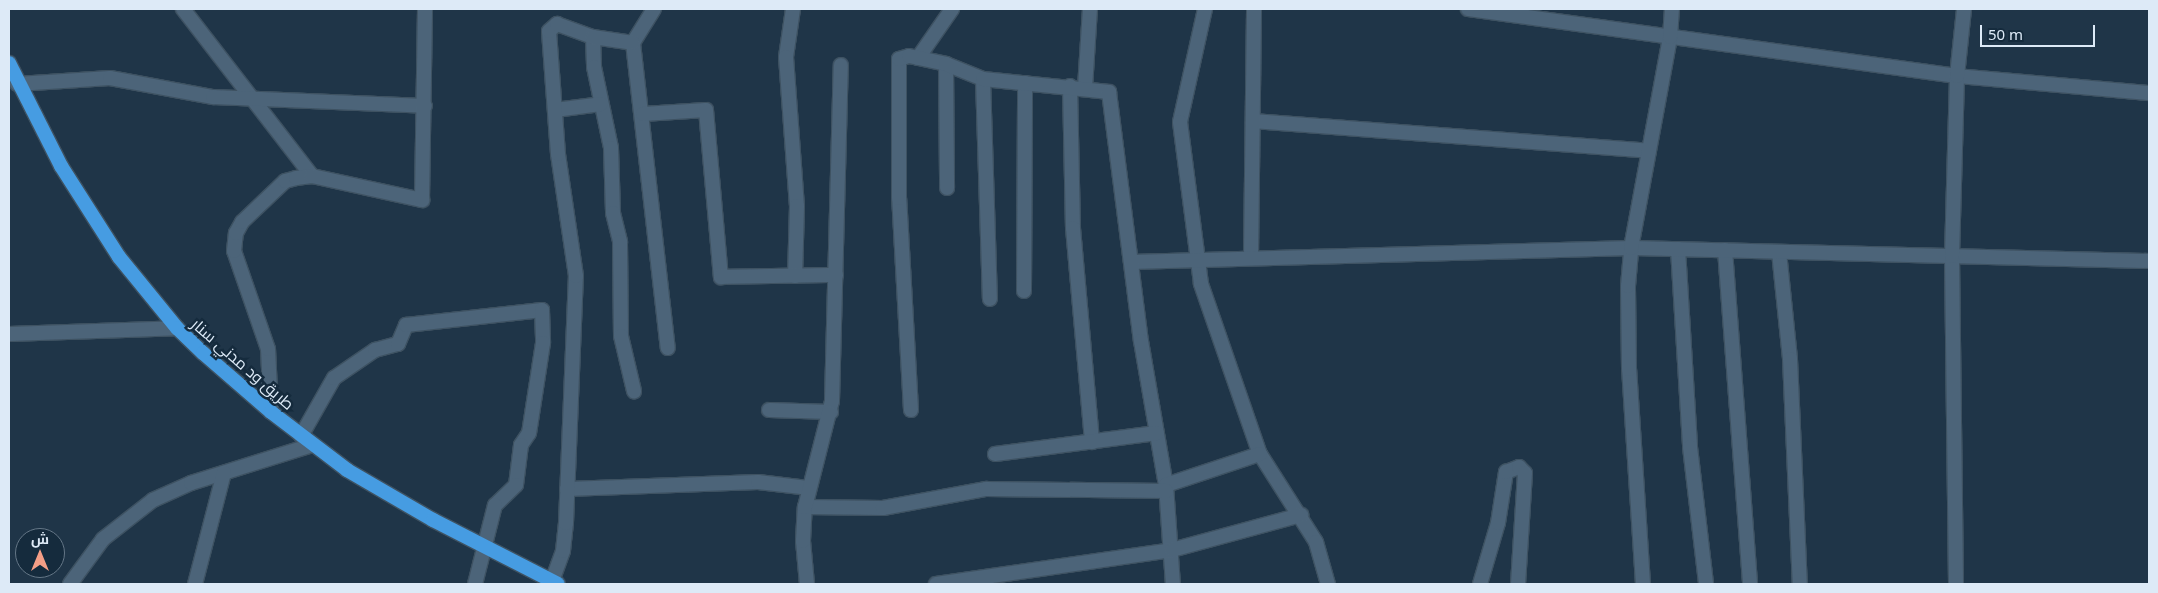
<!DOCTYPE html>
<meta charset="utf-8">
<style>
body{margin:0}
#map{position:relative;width:2158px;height:593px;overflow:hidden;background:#1f3548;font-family:"Noto Sans",Cairo,sans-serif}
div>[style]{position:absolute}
.roads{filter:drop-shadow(1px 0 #3e5262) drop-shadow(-1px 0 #3e5262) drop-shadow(0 1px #3e5262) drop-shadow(0 -1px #3e5262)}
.minor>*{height:14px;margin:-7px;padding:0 7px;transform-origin:7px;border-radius:7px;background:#4c6479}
.trunk>*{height:14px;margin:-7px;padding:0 7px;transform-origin:7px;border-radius:7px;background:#469ce2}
span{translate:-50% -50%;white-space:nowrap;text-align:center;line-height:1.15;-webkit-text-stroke:5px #152b3d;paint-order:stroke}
.street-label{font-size:16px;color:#ddeaf7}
.frame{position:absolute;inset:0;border:10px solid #ddeaf7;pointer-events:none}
.north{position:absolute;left:15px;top:528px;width:50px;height:50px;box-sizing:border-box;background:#152b3d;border:1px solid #657787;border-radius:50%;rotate:0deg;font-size:14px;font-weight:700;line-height:20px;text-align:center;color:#ddeaf7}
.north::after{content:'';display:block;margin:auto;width:18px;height:22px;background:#f49e86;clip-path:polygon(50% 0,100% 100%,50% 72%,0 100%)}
.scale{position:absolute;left:1980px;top:25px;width:115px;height:22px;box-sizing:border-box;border:2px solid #ddeaf7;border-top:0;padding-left:6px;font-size:15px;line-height:18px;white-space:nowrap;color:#ddeaf7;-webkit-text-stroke:4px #152b3d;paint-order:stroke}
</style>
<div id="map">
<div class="roads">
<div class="minor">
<div style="left:183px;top:9px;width:211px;rotate:52.3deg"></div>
<div style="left:654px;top:9px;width:40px;rotate:122deg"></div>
<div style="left:633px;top:43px;width:307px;rotate:83.5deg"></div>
<div style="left:793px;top:9px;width:49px;rotate:98.3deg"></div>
<div style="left:786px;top:57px;width:149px;rotate:85.8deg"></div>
<div style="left:797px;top:206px;width:70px;rotate:91.6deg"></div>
<div style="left:1205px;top:9px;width:116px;rotate:102.5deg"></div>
<div style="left:1180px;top:122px;width:163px;rotate:82.6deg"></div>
<div style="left:1201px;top:284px;width:180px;rotate:70.9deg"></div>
<div style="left:1260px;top:454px;width:104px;rotate:57.5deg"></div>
<div style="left:1316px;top:542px;width:44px;rotate:74.1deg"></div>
<div style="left:1468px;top:9px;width:494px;rotate:7.8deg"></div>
<div style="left:1957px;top:76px;width:193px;rotate:5.1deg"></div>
<div style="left:593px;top:37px;width:30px;rotate:88deg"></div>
<div style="left:594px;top:67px;width:83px;rotate:78.1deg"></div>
<div style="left:611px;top:148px;width:65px;rotate:88.2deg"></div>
<div style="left:613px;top:213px;width:30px;rotate:76deg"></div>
<div style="left:620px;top:242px;width:94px;rotate:89.4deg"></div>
<div style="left:621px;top:336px;width:57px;rotate:76.7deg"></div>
<div style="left:918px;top:58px;width:60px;rotate:-55.2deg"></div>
<div style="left:946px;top:64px;width:124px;rotate:89.5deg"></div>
<div style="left:983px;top:79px;width:220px;rotate:88.2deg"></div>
<div style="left:17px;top:84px;width:93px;rotate:-3.7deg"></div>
<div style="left:110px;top:78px;width:105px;rotate:10.5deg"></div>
<div style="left:213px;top:97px;width:212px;rotate:2.4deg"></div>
<div style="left:1070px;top:86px;width:142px;rotate:88.8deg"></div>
<div style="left:1073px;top:228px;width:215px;rotate:84.9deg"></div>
<div style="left:1085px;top:88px;width:79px;rotate:-86.4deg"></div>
<div style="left:555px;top:110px;width:46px;rotate:-7.4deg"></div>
<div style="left:643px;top:114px;width:63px;rotate:-3.6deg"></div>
<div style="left:706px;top:110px;width:168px;rotate:84.9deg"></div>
<div style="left:721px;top:277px;width:115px;rotate:-1deg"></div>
<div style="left:1253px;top:121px;width:397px;rotate:4.3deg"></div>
<div style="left:1678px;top:249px;width:198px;rotate:86.5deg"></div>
<div style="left:1690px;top:447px;width:138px;rotate:83.3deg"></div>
<div style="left:1725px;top:250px;width:335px;rotate:85.7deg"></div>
<div style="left:1779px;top:252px;width:108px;rotate:84.1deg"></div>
<div style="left:1790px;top:359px;width:225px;rotate:87.5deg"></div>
<div style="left:1251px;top:257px;width:248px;rotate:-89.3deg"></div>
<div style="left:1131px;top:262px;width:500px;rotate:-1.6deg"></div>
<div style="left:1631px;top:248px;width:518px;rotate:1.44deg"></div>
<div style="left:1024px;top:291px;width:208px;rotate:-89.7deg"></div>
<div style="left:9px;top:334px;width:168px;rotate:-2deg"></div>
<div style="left:769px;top:410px;width:62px;rotate:1.8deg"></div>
<div style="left:911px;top:410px;width:212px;rotate:-93.2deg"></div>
<div style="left:899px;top:198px;width:139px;rotate:-90deg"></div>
<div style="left:899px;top:59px;width:10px;rotate:-17deg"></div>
<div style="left:909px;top:56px;width:38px;rotate:12deg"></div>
<div style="left:946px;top:64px;width:40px;rotate:22deg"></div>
<div style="left:983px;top:79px;width:127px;rotate:5.9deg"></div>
<div style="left:1109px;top:92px;width:251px;rotate:82.7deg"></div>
<div style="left:1141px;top:341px;width:146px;rotate:80.2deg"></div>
<div style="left:1166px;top:485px;width:99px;rotate:86deg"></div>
<div style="left:271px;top:412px;width:63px;rotate:-92.7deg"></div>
<div style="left:268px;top:349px;width:104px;rotate:-109.1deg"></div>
<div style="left:234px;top:251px;width:18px;rotate:-84deg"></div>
<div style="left:236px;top:233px;width:13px;rotate:-61deg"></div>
<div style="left:242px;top:222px;width:59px;rotate:-43.6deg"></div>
<div style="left:285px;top:181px;width:11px;rotate:-15deg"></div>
<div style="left:296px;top:178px;width:16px;rotate:-7deg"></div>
<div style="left:312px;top:176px;width:113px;rotate:12.3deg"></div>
<div style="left:422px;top:200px;width:191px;rotate:-89.1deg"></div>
<div style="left:301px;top:436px;width:67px;rotate:-60.4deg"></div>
<div style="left:334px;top:378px;width:50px;rotate:-34.3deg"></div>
<div style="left:375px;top:350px;width:24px;rotate:-15deg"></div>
<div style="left:398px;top:344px;width:21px;rotate:-67deg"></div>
<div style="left:406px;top:325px;width:137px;rotate:-6.3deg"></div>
<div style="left:542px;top:310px;width:33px;rotate:88deg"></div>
<div style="left:543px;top:343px;width:91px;rotate:98.8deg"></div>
<div style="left:529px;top:433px;width:14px;rotate:124deg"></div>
<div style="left:521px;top:445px;width:40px;rotate:97.1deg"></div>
<div style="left:516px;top:485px;width:29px;rotate:136deg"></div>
<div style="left:495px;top:505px;width:81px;rotate:104.2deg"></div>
<div style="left:995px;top:454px;width:163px;rotate:-7.4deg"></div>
<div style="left:1166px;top:485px;width:99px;rotate:-18.3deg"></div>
<div style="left:567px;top:489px;width:191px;rotate:-2.1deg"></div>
<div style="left:758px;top:482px;width:50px;rotate:6.8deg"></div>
<div style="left:805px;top:507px;width:78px;rotate:0.7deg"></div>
<div style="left:883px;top:508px;width:105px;rotate:-10.5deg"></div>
<div style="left:986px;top:489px;width:180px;rotate:0.6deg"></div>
<div style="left:70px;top:584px;width:56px;rotate:-53.7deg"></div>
<div style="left:103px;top:539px;width:63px;rotate:-38deg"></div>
<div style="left:153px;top:500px;width:42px;rotate:-24.1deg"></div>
<div style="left:191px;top:483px;width:127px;rotate:-17.4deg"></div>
<div style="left:195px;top:584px;width:115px;rotate:-75.4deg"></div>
<div style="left:551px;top:584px;width:35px;rotate:-70deg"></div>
<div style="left:563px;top:551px;width:28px;rotate:-84deg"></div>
<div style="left:566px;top:523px;width:247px;rotate:-87.7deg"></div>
<div style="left:576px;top:276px;width:123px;rotate:-98.4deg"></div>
<div style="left:558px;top:154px;width:123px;rotate:-94.2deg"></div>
<div style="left:549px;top:31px;width:11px;rotate:-41deg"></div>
<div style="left:557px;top:24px;width:38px;rotate:20deg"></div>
<div style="left:593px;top:37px;width:40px;rotate:8.5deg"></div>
<div style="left:807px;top:584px;width:43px;rotate:-95.3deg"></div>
<div style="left:803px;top:541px;width:34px;rotate:-87deg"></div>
<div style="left:805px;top:507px;width:109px;rotate:-75.7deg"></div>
<div style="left:832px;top:401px;width:336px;rotate:-88.5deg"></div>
<div style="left:936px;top:584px;width:238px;rotate:-8.2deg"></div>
<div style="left:1172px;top:550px;width:134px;rotate:-15.2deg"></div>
<div style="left:1480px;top:584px;width:64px;rotate:-73.6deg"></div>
<div style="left:1498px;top:523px;width:52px;rotate:-81.1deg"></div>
<div style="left:1506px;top:472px;width:14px;rotate:-21deg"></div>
<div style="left:1519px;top:467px;width:8px;rotate:45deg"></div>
<div style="left:1525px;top:473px;width:111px;rotate:93.6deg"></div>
<div style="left:1643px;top:584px;width:215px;rotate:-93.7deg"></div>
<div style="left:1629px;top:369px;width:83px;rotate:-90.7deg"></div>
<div style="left:1628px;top:286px;width:38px;rotate:-85deg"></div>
<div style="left:1631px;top:248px;width:215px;rotate:-79.5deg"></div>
<div style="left:1670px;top:37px;width:28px;rotate:-86deg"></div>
<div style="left:1956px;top:584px;width:328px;rotate:-90.7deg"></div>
<div style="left:1952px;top:256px;width:180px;rotate:-88.4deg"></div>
<div style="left:1957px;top:76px;width:67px;rotate:-84deg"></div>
</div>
<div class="trunk">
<div style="left:9px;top:63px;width:115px;rotate:63.2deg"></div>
<div style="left:61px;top:166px;width:108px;rotate:57.5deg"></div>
<div style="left:119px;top:257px;width:92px;rotate:50.8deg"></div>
<div style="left:177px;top:328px;width:36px;rotate:44deg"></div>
<div style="left:203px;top:353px;width:90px;rotate:40.9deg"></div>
<div style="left:271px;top:412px;width:96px;rotate:37.3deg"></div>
<div style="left:347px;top:470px;width:99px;rotate:30.2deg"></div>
<div style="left:433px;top:520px;width:140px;rotate:27.1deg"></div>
</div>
</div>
<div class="street-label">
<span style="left:243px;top:364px;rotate:41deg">طريق ود مدني سنار</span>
</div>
<div class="frame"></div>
<div class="north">ش</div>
<div class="scale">50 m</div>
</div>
